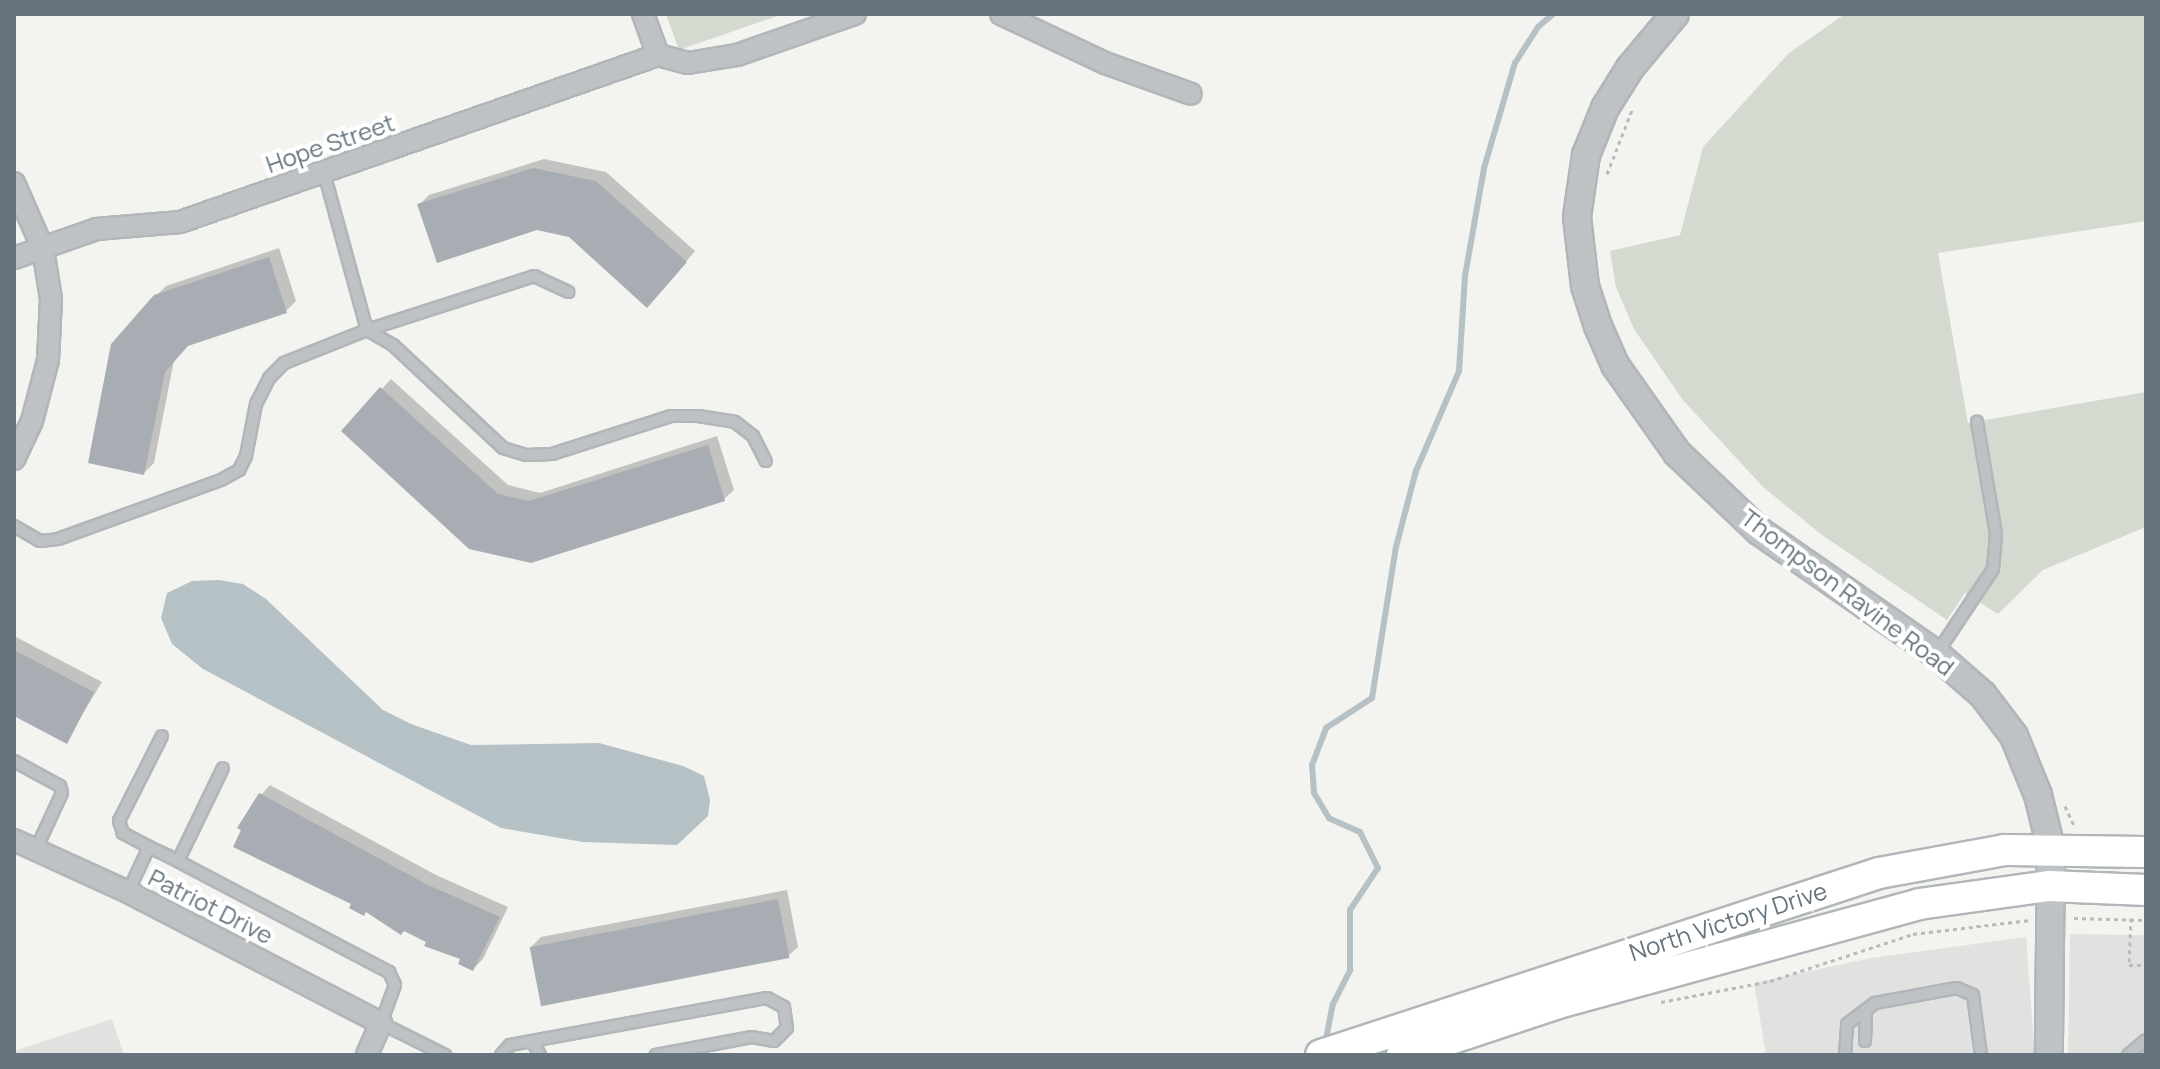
<!DOCTYPE html>
<style>
body{margin:0}
#map{position:relative;width:2160px;height:1069px;overflow:hidden;background:#f3f3f0;font-family:Manrope,sans-serif}
div>[style]{position:absolute}
.built>*{inset:0;background:#e1e2e0;transform-origin:0 0}
.green>*{inset:0;background:#d5dad1}
.water>*{inset:0;background:#b5c1c4}
.shadow>*{inset:0;background:#0003}
.stream>*{height:6px;margin:-3px;padding:0 3px;transform-origin:3px;border-radius:3px;background:#b5c1c4}
.building>*{inset:0;background:#a7adb2;transform-origin:0 0}
.path>*{height:3px;margin-top:-1.5px;transform-origin:0;background:repeating-linear-gradient(90deg,#b8bbbc 0 4px,transparent 0 8px)}
.roads{filter:drop-shadow(2px 0 #b1b6b9) drop-shadow(-2px 0 #b1b6b9) drop-shadow(0 2px #b1b6b9) drop-shadow(0 -2px #b1b6b9)}
.service>*{height:10px;margin:-5px;padding:0 5px;transform-origin:5px;border-radius:5px;background:#bfc2c5}
.minor>*{height:20px;margin:-10px;padding:0 10px;transform-origin:10px;border-radius:10px;background:#bfc2c5}
.tertiary>*{height:26px;margin:-13px;padding:0 13px;transform-origin:13px;border-radius:13px;background:#bfc2c5}
.secondary>*{height:30px;margin:-15px;padding:0 15px;transform-origin:15px;border-radius:15px;background:#fff}
span{translate:-50% -50%;white-space:nowrap;text-align:center;line-height:1.15;-webkit-text-stroke:8px #fff;paint-order:stroke}
.street-label{font-size:24px;color:#65747e}
.frame{position:absolute;inset:0;border:16px solid #65747e;pointer-events:none}
</style>
<div id="map">
<div class="built">
<div style="left:2070px;top:934px;width:76px;height:121px;rotate:1deg"></div>
<div style="clip-path:polygon(2026px 937px,2035px 1055px,1766px 1055px,1754px 983px,1871px 958px)"></div>
<div style="clip-path:polygon(112px 1019px,124px 1055px,14px 1055px,14px 1051px)"></div>
</div>
<div class="green">
<div style="clip-path:polygon(666px 14px,783px 14px,679px 50px)"></div>
<div style="clip-path:polygon(1845px 14px,2146px 14px,2146px 221px,1938px 253px,1968px 423px,2146px 392px,2146px 527px,2043px 570px,1998px 614px,1965px 593px,1947px 620px,1822px 535px,1763px 487px,1682px 399px,1634px 329px,1616px 287px,1610px 251px,1680px 235px,1703px 147px,1789px 53px)"></div>
</div>
<div class="water">
<div style="clip-path:polygon(219px 580px,243px 584px,266px 599px,383px 710px,411px 724px,471px 745px,599px 743px,683px 766px,704px 776px,710px 800px,708px 816px,677px 845px,583px 842px,501px 828px,203px 669px,172px 644px,161px 618px,167px 593px,192px 581px)"></div>
</div>
<div class="shadow">
<div style="clip-path:polygon(544px 159px,606px 172px,695px 251px,657px 296px,570px 235px,419px 205px,429px 195px)"></div>
<div style="clip-path:polygon(279px 248px,296px 301px,286px 311px,189px 343px,174px 360px,154px 463px,144px 473px,155px 297px,166px 286px)"></div>
<div style="clip-path:polygon(391px 379px,508px 485px,540px 493px,717px 436px,734px 490px,724px 499px,531px 561px,343px 431px)"></div>
<div style="clip-path:polygon(14px 636px,102px 682px,66px 741px,14px 714px)"></div>
<div style="clip-path:polygon(270px 785px,436px 875px,508px 907px,483px 959px,473px 969px,463px 958px,354px 903px,261px 795px)"></div>
<div style="clip-path:polygon(787px 890px,798px 947px,788px 956px,531px 947px,541px 937px)"></div>
</div>
<div class="stream">
<div style="left:1326px;top:1039px;width:36px;rotate:-79deg"></div>
<div style="left:1333px;top:1004px;width:38px;rotate:-63deg"></div>
<div style="left:1350px;top:970px;width:60px;rotate:-90deg"></div>
<div style="left:1350px;top:910px;width:50px;rotate:-56.3deg"></div>
<div style="left:1378px;top:868px;width:40px;rotate:-116.6deg"></div>
<div style="left:1360px;top:832px;width:34px;rotate:-156deg"></div>
<div style="left:1329px;top:818px;width:29px;rotate:-121deg"></div>
<div style="left:1314px;top:793px;width:28px;rotate:-94deg"></div>
<div style="left:1312px;top:765px;width:40px;rotate:-69deg"></div>
<div style="left:1326px;top:728px;width:55px;rotate:-33.1deg"></div>
<div style="left:1372px;top:698px;width:153px;rotate:-81deg"></div>
<div style="left:1396px;top:547px;width:79px;rotate:-75.3deg"></div>
<div style="left:1416px;top:471px;width:109px;rotate:-66.7deg"></div>
<div style="left:1459px;top:371px;width:95px;rotate:-86.4deg"></div>
<div style="left:1465px;top:276px;width:110px;rotate:-80deg"></div>
<div style="left:1484px;top:168px;width:109px;rotate:-73.6deg"></div>
<div style="left:1515px;top:63px;width:43px;rotate:-57.4deg"></div>
<div style="left:1538px;top:27px;width:20px;rotate:-41deg"></div>
</div>
<div class="building">
<div style="clip-path:polygon(533px 168px,596px 181px,687px 262px,647px 308px,569px 237px,537px 230px,437px 263px,417px 204px)"></div>
<div style="clip-path:polygon(269px 257px,287px 313px,188px 346px,165px 372px,144px 475px,88px 463px,111px 344px,154px 295px)"></div>
<div style="clip-path:polygon(380px 387px,498px 494px,529px 501px,708px 445px,725px 501px,531px 563px,469px 549px,341px 431px)"></div>
<div style="clip-path:polygon(14px 650px,94px 692px,67px 744px,14px 716px)"></div>
<div style="clip-path:polygon(259px 793px,426px 884px,500px 917px,473px 971px,458px 964px,460px 959px,424px 946px,426px 942px,404px 931px,401px 935px,366px 912px,364px 916px,349px 908px,351px 904px,233px 847px,241px 830px,237px 828px)"></div>
<div style="left:778px;top:899px;width:60px;height:253px;rotate:79deg"></div>
</div>
<div class="path">
<div style="left:1607px;top:174px;width:69px;rotate:-68.7deg"></div>
<div style="left:2065px;top:806px;width:23px;rotate:65deg"></div>
<div style="left:2074px;top:918px;width:72px;rotate:1.6deg"></div>
<div style="left:2131px;top:918px;width:47px;rotate:92.4deg"></div>
<div style="left:2129px;top:965px;width:17px"></div>
<div style="left:1661px;top:1002px;width:111px;rotate:-10.9deg"></div>
<div style="left:1770px;top:981px;width:151px;rotate:-18.2deg"></div>
<div style="left:1913px;top:934px;width:118px;rotate:-6.8deg"></div>
</div>
<div class="roads">
<div class="service">
<div style="left:367px;top:330px;width:30px;rotate:30deg"></div>
<div style="left:393px;top:345px;width:151px;rotate:43.1deg"></div>
<div style="left:503px;top:448px;width:24px;rotate:17deg"></div>
<div style="left:526px;top:455px;width:26px;rotate:-2deg"></div>
<div style="left:552px;top:454px;width:125px;rotate:-17.7deg"></div>
<div style="left:671px;top:416px;width:27px"></div>
<div style="left:698px;top:416px;width:37px;rotate:9deg"></div>
<div style="left:735px;top:422px;width:23px;rotate:38deg"></div>
<div style="left:753px;top:436px;width:28px;rotate:63deg"></div>
<div style="left:367px;top:330px;width:176px;rotate:-17.9deg"></div>
<div style="left:534px;top:276px;width:38px;rotate:25deg"></div>
<div style="left:14px;top:526px;width:30px;rotate:30deg"></div>
<div style="left:40px;top:541px;width:18px;rotate:-6deg"></div>
<div style="left:58px;top:539px;width:173px;rotate:-19.9deg"></div>
<div style="left:221px;top:480px;width:21px;rotate:-29deg"></div>
<div style="left:239px;top:470px;width:16px;rotate:-63deg"></div>
<div style="left:246px;top:456px;width:53px;rotate:-79.1deg"></div>
<div style="left:256px;top:404px;width:29px;rotate:-63deg"></div>
<div style="left:269px;top:378px;width:21px;rotate:-45deg"></div>
<div style="left:284px;top:363px;width:89px;rotate:-21.7deg"></div>
<div style="left:367px;top:330px;width:163px;rotate:-105.3deg"></div>
<div style="left:1937px;top:653px;width:101px;rotate:-56.3deg"></div>
<div style="left:1993px;top:569px;width:35px;rotate:-85deg"></div>
<div style="left:1996px;top:534px;width:114px;rotate:-99.6deg"></div>
<div style="left:14px;top:761px;width:52px;rotate:28.5deg"></div>
<div style="left:60px;top:786px;width:7px;rotate:74deg"></div>
<div style="left:62px;top:793px;width:60px;rotate:114.8deg"></div>
<div style="left:149px;top:847px;width:30px;rotate:-152deg"></div>
<div style="left:123px;top:833px;width:13px;rotate:-108deg"></div>
<div style="left:119px;top:821px;width:95px;rotate:-63.2deg"></div>
<div style="left:178px;top:861px;width:103px;rotate:-64.2deg"></div>
<div style="left:128px;top:892px;width:50px;rotate:-65deg"></div>
<div style="left:149px;top:847px;width:21px;rotate:25deg"></div>
<div style="left:168px;top:856px;width:250px;rotate:27.7deg"></div>
<div style="left:389px;top:972px;width:14px;rotate:65deg"></div>
<div style="left:395px;top:985px;width:40px;rotate:110.2deg"></div>
<div style="left:381px;top:1023px;width:72px;rotate:26.6deg"></div>
<div style="left:532px;top:1041px;width:16px;rotate:60deg"></div>
<div style="left:1865px;top:1041px;width:31px;rotate:-88deg"></div>
<div style="left:501px;top:1055px;width:13px;rotate:-48deg"></div>
<div style="left:510px;top:1045px;width:261px;rotate:-10.4deg"></div>
<div style="left:767px;top:998px;width:19px;rotate:28deg"></div>
<div style="left:784px;top:1007px;width:21px;rotate:82deg"></div>
<div style="left:787px;top:1028px;width:18px;rotate:135deg"></div>
<div style="left:774px;top:1041px;width:22px;rotate:-170deg"></div>
<div style="left:752px;top:1037px;width:98px;rotate:169.4deg"></div>
<div style="left:1845px;top:1055px;width:31px;rotate:-86deg"></div>
<div style="left:1847px;top:1024px;width:35px;rotate:-37deg"></div>
<div style="left:1875px;top:1003px;width:83px;rotate:-10.4deg"></div>
<div style="left:1957px;top:988px;width:17px;rotate:24deg"></div>
<div style="left:1973px;top:995px;width:61px;rotate:82.4deg"></div>
<div style="left:2128px;top:1055px;width:23px;rotate:-40deg"></div>
</div>
<div class="minor">
<div style="left:643px;top:14px;width:44px;rotate:69.9deg"></div>
<div style="left:658px;top:55px;width:31px;rotate:15deg"></div>
<div style="left:688px;top:63px;width:50px;rotate:-9.3deg"></div>
<div style="left:737px;top:55px;width:125px;rotate:-19.2deg"></div>
<div style="left:1001px;top:14px;width:115px;rotate:25.2deg"></div>
<div style="left:1105px;top:63px;width:91px;rotate:19.8deg"></div>
<div style="left:14px;top:183px;width:72px;rotate:66.3deg"></div>
<div style="left:43px;top:249px;width:51px;rotate:80.9deg"></div>
<div style="left:51px;top:299px;width:61px;rotate:92.8deg"></div>
<div style="left:48px;top:360px;width:63px;rotate:104.7deg"></div>
<div style="left:32px;top:421px;width:42px;rotate:115.3deg"></div>
<div style="left:14px;top:258px;width:88px;rotate:-19.3deg"></div>
<div style="left:97px;top:229px;width:83px;rotate:-4.8deg"></div>
<div style="left:180px;top:222px;width:506px;rotate:-19.26deg"></div>
<div style="left:14px;top:840px;width:125px;rotate:24.5deg"></div>
<div style="left:128px;top:892px;width:285px;rotate:27.4deg"></div>
<div style="left:381px;top:1023px;width:35px;rotate:114deg"></div>
</div>
<div class="tertiary">
<div style="left:1675px;top:14px;width:70px;rotate:129.8deg"></div>
<div style="left:1630px;top:68px;width:47px;rotate:122deg"></div>
<div style="left:1605px;top:108px;width:51px;rotate:112deg"></div>
<div style="left:1586px;top:155px;width:63px;rotate:98.3deg"></div>
<div style="left:1577px;top:217px;width:69px;rotate:83.4deg"></div>
<div style="left:1585px;top:286px;width:42px;rotate:72deg"></div>
<div style="left:1598px;top:326px;width:43px;rotate:66.4deg"></div>
<div style="left:1615px;top:365px;width:108px;rotate:54.8deg"></div>
<div style="left:1677px;top:453px;width:113px;rotate:43.6deg"></div>
<div style="left:1759px;top:531px;width:216px;rotate:34.8deg"></div>
<div style="left:1936px;top:654px;width:62px;rotate:41.1deg"></div>
<div style="left:1983px;top:695px;width:51px;rotate:52.9deg"></div>
<div style="left:2014px;top:736px;width:64px;rotate:67.9deg"></div>
<div style="left:2038px;top:795px;width:55px;rotate:76.2deg"></div>
<div style="left:2051px;top:848px;width:207px;rotate:90.6deg"></div>
</div>
<div class="secondary">
<div style="left:1321px;top:1055px;width:587px;rotate:-18.06deg"></div>
<div style="left:1879px;top:873px;width:128px;rotate:-10.3deg"></div>
<div style="left:2005px;top:850px;width:141px;rotate:0.8deg"></div>
<div style="left:1402px;top:1055px;width:164px;rotate:-18.4deg"></div>
<div style="left:1558px;top:1003px;width:374px;rotate:-15.3deg"></div>
<div style="left:1919px;top:904px;width:131px;rotate:-7.9deg"></div>
<div style="left:2049px;top:886px;width:97px;rotate:2.4deg"></div>
</div>
</div>
<div class="street-label">
<span style="left:330px;top:143px;rotate:-19deg">Hope Street</span>
<span style="left:1848px;top:592px;rotate:37deg">Thompson Ravine Road</span>
<span style="left:211px;top:906px;rotate:27deg">Patriot Drive</span>
<span style="left:1728px;top:921px;rotate:-18deg">North Victory Drive</span>
</div>
<div class="frame"></div>
</div>
